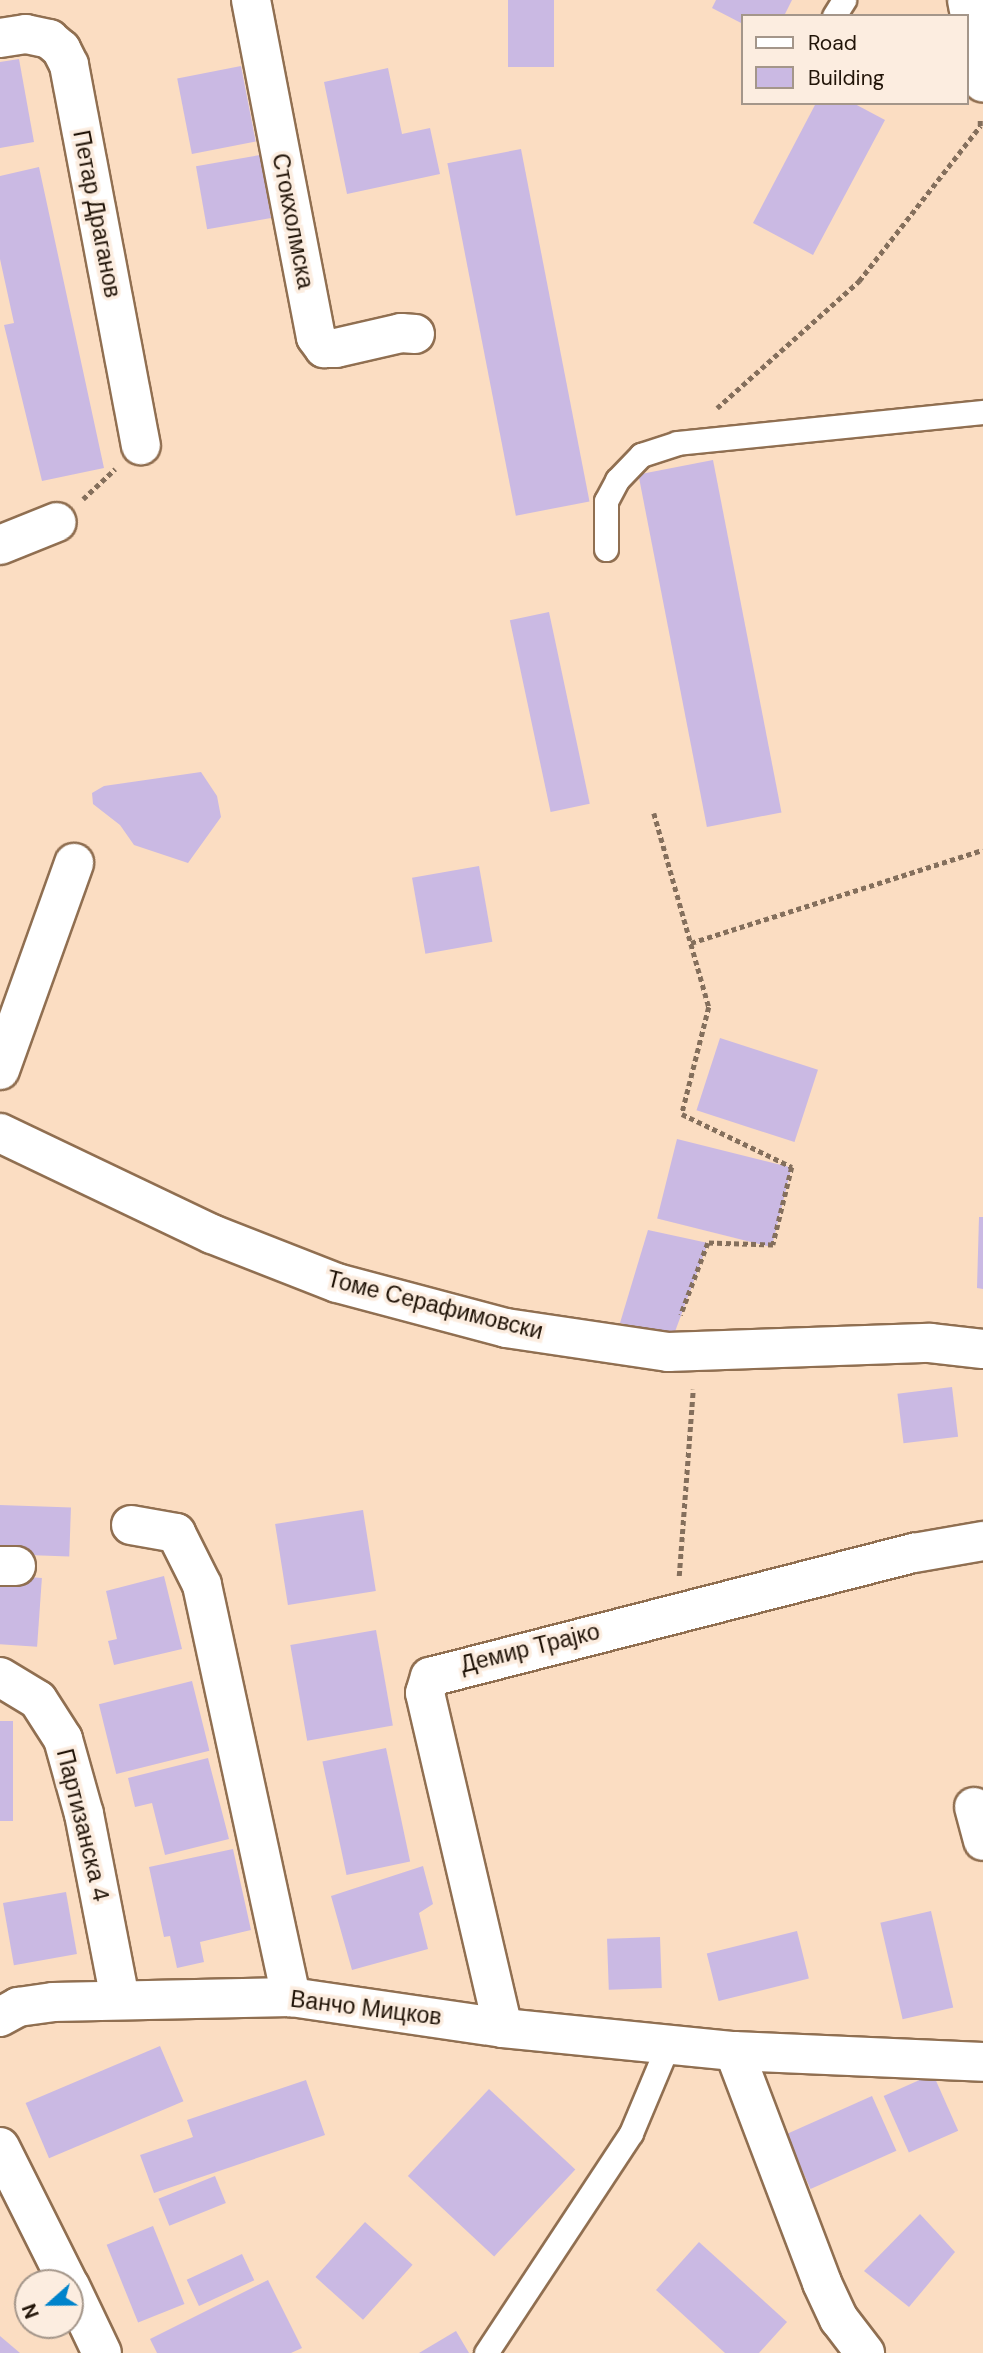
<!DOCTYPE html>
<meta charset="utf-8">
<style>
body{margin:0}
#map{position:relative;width:983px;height:2353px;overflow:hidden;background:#fbddc2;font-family:"DM Sans",sans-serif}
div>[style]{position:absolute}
.building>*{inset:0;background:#cab9e3;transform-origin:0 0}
.path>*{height:4.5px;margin-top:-2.25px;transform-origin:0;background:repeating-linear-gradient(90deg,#846f5c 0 5px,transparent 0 8.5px)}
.roads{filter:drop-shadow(2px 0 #906f51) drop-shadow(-2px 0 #906f51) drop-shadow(0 2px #906f51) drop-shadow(0 -2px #906f51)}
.lane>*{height:23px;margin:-11.5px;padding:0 11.5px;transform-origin:11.5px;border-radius:11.5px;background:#fff}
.street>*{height:38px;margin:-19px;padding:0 19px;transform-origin:19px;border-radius:19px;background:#fff}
span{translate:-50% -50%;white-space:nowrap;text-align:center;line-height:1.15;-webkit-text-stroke:7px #fcede0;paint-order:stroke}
.street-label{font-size:23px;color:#211408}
.legend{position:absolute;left:741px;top:14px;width:228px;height:91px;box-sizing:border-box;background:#fcede0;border:2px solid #a4968a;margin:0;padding:9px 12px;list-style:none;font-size:21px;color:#211408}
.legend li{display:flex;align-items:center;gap:14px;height:35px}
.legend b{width:35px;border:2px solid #a4968a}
.north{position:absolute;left:14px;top:2269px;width:70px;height:70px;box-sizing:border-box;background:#fcede0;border:2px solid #a4968a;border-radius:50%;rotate:249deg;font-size:19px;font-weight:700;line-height:28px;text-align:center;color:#211408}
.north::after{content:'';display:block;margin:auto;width:24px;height:32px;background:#0083cb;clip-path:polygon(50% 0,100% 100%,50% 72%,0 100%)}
</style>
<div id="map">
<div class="building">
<div style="left:508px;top:0;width:46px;height:67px"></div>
<div style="clip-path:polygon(716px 0,792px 0,784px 16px,743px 16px,743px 24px,712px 8px)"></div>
<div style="clip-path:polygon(19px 59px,34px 142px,0 148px,0 62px)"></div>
<div style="left:241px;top:66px;width:77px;height:65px;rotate:79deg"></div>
<div style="clip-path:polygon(388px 68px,402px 134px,430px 128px,440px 174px,347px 194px,324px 82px)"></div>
<div style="clip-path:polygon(816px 103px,853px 103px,885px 120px,813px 255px,753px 223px)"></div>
<div style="left:521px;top:149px;width:359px;height:75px;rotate:79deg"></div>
<div style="left:260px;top:155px;width:64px;height:65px;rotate:80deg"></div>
<div style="clip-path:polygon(39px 167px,104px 468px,42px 481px,4px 325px,14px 323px,0 259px,0 176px)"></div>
<div style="left:713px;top:460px;width:359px;height:76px;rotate:79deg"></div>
<div style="left:549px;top:612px;width:196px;height:40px;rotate:78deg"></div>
<div style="clip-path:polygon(201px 772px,217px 796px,221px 817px,188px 863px,134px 845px,120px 825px,93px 804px,92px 793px,104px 786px)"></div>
<div style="left:479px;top:866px;width:77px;height:68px;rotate:80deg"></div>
<div style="left:720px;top:1038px;width:103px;height:76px;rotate:18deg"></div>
<div style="left:677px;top:1139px;width:118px;height:82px;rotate:14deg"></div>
<div style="clip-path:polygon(979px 1217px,983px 1217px,983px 1289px,977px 1288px)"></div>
<div style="clip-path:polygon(648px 1230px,708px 1243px,673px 1337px,620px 1323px)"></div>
<div style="left:952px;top:1387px;width:50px;height:55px;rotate:83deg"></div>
<div style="left:0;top:1505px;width:71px;height:49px;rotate:2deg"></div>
<div style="left:363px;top:1510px;width:82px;height:89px;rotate:81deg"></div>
<div style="left:0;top:1575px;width:42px;height:69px;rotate:4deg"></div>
<div style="clip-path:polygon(164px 1576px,182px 1649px,114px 1665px,108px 1641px,117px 1639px,106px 1591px)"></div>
<div style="left:376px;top:1630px;width:97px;height:87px;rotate:80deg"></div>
<div style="left:192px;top:1681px;width:72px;height:96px;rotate:76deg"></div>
<div style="left:0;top:1721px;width:13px;height:100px"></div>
<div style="left:386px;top:1748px;width:116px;height:65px;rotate:78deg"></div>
<div style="clip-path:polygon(208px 1758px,229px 1839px,165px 1855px,152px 1803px,135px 1807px,128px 1778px)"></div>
<div style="clip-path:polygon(233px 1849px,251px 1930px,200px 1942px,204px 1962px,177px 1968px,170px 1936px,164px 1937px,149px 1867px)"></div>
<div style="clip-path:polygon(423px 1866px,433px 1904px,419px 1913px,428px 1949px,352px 1970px,331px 1896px)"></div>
<div style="left:66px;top:1892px;width:63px;height:64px;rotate:80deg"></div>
<div style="left:931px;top:1911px;width:99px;height:52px;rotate:77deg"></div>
<div style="left:797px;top:1931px;width:49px;height:93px;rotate:76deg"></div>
<div style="left:660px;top:1937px;width:51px;height:53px;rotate:88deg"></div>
<div style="left:160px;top:2046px;width:60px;height:146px;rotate:67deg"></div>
<div style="left:933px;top:2074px;width:62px;height:54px;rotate:66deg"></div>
<div style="clip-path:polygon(306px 2080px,325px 2135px,154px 2193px,140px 2155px,193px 2137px,187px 2120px)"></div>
<div style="left:489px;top:2089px;width:118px;height:119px;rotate:43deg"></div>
<div style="left:872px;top:2096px;width:60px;height:94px;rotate:66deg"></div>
<div style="left:215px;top:2176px;width:29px;height:61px;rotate:68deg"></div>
<div style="clip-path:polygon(920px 2214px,955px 2252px,909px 2307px,864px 2271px)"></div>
<div style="left:365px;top:2222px;width:64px;height:74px;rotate:42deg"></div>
<div style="left:153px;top:2226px;width:84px;height:50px;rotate:68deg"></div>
<div style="clip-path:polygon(699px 2242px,787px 2322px,759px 2353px,725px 2353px,656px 2290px)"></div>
<div style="left:242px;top:2254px;width:29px;height:61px;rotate:65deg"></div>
<div style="clip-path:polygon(268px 2280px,302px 2348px,291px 2353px,157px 2353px,150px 2339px)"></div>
<div style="clip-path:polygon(456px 2331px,469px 2353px,419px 2353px)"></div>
<div style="clip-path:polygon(0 2336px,20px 2353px,0 2353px)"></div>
</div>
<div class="path">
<div style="left:717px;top:408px;width:191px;rotate:-41.8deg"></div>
<div style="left:859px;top:281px;width:197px;rotate:-52deg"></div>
<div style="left:980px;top:126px;width:7px;rotate:-90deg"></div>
<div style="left:83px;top:499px;width:44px;rotate:-43.2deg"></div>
<div style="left:654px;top:813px;width:202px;rotate:74.2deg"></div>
<div style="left:709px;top:1007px;width:110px;rotate:104.2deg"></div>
<div style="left:682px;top:1114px;width:122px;rotate:25.7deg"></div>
<div style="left:792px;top:1167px;width:80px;rotate:103.7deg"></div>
<div style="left:773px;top:1245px;width:65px;rotate:-178.2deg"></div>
<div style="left:708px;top:1243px;width:77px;rotate:110.6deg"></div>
<div style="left:691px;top:943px;width:306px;rotate:-17.7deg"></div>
<div style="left:679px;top:1576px;width:187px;rotate:-85.7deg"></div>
</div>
<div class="roads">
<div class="lane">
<div style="left:834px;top:16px;width:19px;rotate:-58deg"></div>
<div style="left:606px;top:549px;width:48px;rotate:-90deg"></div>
<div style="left:606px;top:501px;width:24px;rotate:-62deg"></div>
<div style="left:617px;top:480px;width:35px;rotate:-46deg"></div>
<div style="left:641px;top:455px;width:38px;rotate:-18deg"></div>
<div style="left:677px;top:443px;width:308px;rotate:-5.8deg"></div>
<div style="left:486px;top:2353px;width:263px;rotate:-56.6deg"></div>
<div style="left:631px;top:2133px;width:95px;rotate:-67.2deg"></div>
</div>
<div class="street">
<div style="left:251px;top:0;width:343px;rotate:79.1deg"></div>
<div style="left:316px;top:337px;width:14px;rotate:54deg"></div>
<div style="left:324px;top:348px;width:12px"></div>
<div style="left:336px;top:348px;width:67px;rotate:-13deg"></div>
<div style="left:401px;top:333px;width:14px;rotate:4deg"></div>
<div style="left:967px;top:0;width:84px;rotate:79deg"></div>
<div style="left:0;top:38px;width:26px;rotate:-9deg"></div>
<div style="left:26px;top:34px;width:24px;rotate:12deg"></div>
<div style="left:49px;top:39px;width:16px;rotate:40deg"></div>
<div style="left:61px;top:49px;width:18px;rotate:63deg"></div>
<div style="left:69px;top:65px;width:387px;rotate:79.3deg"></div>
<div style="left:0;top:545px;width:61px;rotate:-22deg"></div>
<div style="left:0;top:1070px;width:220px;rotate:-70.3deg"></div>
<div style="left:0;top:1133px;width:235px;rotate:25.5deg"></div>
<div style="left:212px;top:1234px;width:134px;rotate:21.4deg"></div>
<div style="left:337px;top:1283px;width:175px;rotate:14.9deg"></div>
<div style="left:506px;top:1328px;width:164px;rotate:8.4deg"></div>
<div style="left:668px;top:1352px;width:262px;rotate:-2deg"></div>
<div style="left:930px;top:1343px;width:53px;rotate:6.5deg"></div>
<div style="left:131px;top:1525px;width:46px;rotate:10.1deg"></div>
<div style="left:176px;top:1533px;width:58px;rotate:63.4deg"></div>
<div style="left:202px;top:1585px;width:422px;rotate:77.8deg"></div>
<div style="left:0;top:1566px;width:16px"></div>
<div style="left:0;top:1677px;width:44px;rotate:31.2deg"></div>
<div style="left:38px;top:1700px;width:46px;rotate:57.3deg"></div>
<div style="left:63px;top:1739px;width:78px;rotate:74.4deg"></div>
<div style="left:84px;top:1814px;width:189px;rotate:79deg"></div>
<div style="left:974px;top:1807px;width:35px;rotate:75deg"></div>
<div style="left:0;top:2017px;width:21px;rotate:-29deg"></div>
<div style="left:18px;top:2007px;width:35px;rotate:-8deg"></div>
<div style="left:53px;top:2002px;width:238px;rotate:-1.2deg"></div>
<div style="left:291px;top:1997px;width:214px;rotate:8.3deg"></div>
<div style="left:503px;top:2028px;width:232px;rotate:5.7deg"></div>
<div style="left:734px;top:2051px;width:249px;rotate:2.5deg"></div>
<div style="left:503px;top:2028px;width:344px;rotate:-103.1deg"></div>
<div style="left:425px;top:1693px;width:17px;rotate:-73deg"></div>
<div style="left:430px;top:1677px;width:500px;rotate:-14.4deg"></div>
<div style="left:914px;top:1553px;width:70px;rotate:-9.9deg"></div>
<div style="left:734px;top:2051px;width:248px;rotate:69.2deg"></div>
<div style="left:822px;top:2283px;width:40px;rotate:65deg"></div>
<div style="left:839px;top:2319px;width:43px;rotate:52.6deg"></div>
<div style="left:0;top:2147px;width:152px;rotate:63.4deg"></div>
<div style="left:70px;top:2286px;width:74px;rotate:64.5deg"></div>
</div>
</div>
<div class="street-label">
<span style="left:97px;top:214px;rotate:79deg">Петар Драганов</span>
<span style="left:293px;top:221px;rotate:79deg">Стокхолмска</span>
<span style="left:435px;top:1305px;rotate:14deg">Томе Серафимовски</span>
<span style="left:530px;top:1648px;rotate:-14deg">Демир Трајко</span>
<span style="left:83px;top:1825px;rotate:76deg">Партизанска 4</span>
<span style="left:366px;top:2008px;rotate:7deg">Ванчо Мицков</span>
</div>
<ul class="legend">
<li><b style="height:9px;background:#fff"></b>Road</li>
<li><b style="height:19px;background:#cab9e3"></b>Building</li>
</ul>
<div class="north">N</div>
</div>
